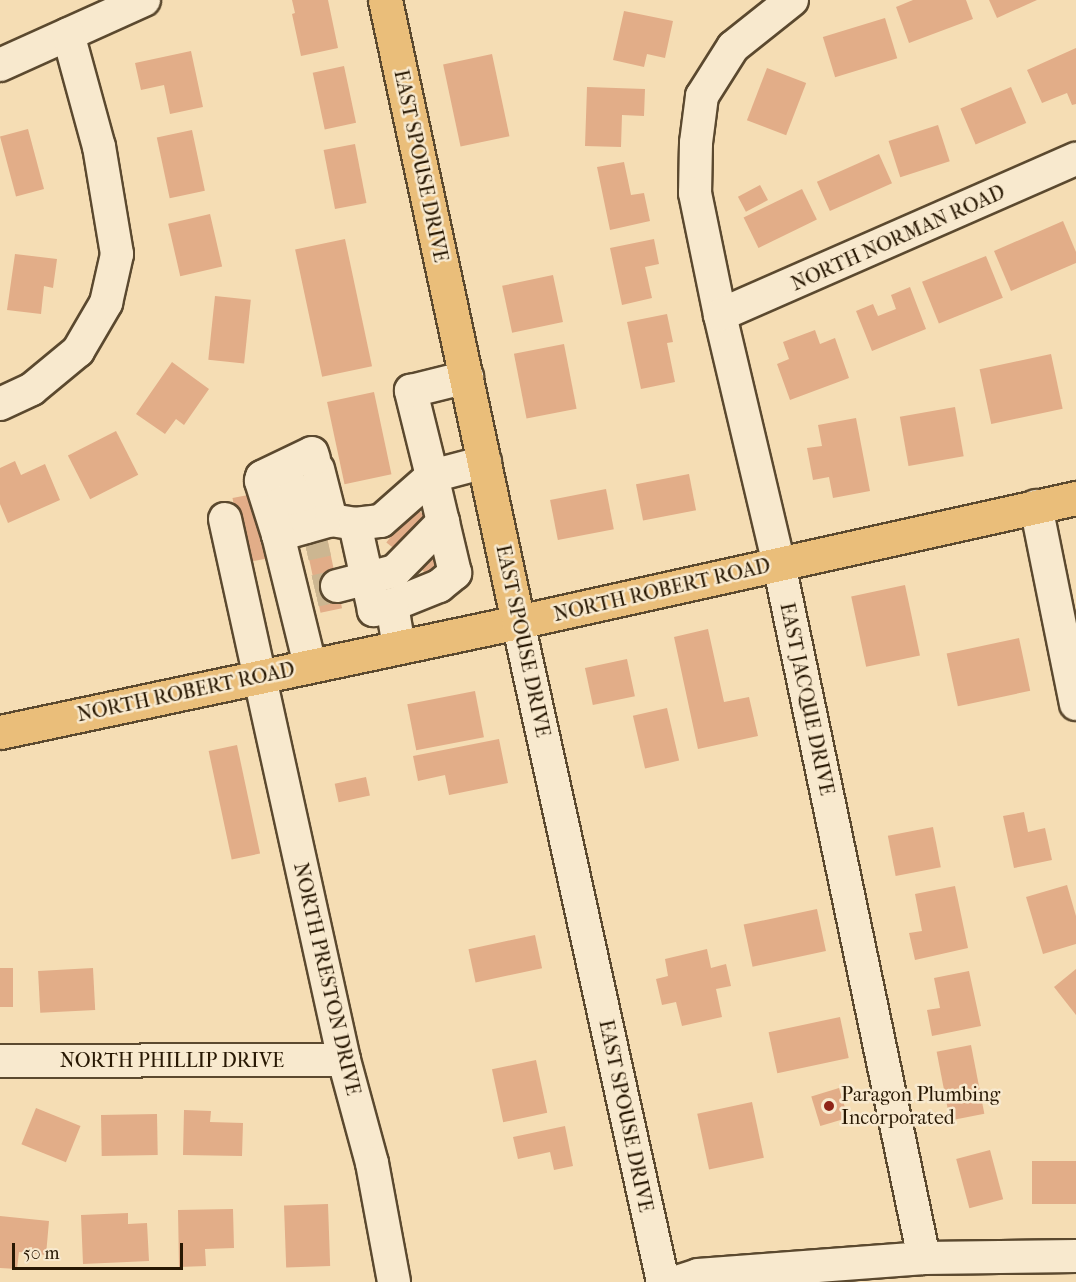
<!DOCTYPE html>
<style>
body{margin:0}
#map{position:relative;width:1076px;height:1282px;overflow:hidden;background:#f5ddb4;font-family:"IM FELL French Canon",serif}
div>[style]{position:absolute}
.building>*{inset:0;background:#e2ad88;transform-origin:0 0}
.minor-tunnel>*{height:32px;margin-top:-16px;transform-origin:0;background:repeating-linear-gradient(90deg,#ccb691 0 32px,transparent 0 48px)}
.roads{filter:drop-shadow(2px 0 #5b492f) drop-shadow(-2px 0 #5b492f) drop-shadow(0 2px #5b492f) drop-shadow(0 -2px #5b492f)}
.minor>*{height:32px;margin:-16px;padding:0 16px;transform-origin:16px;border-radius:16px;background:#f8e9ce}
.major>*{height:33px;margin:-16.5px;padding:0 16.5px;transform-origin:16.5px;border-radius:16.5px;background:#eabe7a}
.dots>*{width:16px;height:16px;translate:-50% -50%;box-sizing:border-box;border:3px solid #f8e9ce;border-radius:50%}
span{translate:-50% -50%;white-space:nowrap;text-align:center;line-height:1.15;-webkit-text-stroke:5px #f8e9ce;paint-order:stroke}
.street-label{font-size:20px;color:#281803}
.poi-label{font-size:20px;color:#281803}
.left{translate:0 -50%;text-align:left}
.scale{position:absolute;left:12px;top:1243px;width:171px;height:27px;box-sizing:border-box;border:3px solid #281803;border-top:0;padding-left:8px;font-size:18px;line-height:21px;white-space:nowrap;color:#281803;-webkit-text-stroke:4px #f8e9ce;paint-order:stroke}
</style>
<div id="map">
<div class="building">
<div style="clip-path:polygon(292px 0,328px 0,338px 48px,301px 56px,292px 14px,295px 13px)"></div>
<div style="clip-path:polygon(913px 0,966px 0,973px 19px,909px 43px,896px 7px)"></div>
<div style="clip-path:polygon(989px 0,1037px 0,997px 18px)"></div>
<div style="clip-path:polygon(624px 11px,673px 21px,665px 58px,647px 54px,644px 67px,613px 60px)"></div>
<div style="left:885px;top:18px;width:42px;height:65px;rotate:73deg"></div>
<div style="clip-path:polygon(1076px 48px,1076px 104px,1072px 105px,1067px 93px,1042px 103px,1027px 70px)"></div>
<div style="clip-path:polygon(191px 51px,203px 107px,170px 114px,164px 85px,141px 90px,135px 63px)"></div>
<div style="left:492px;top:54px;width:84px;height:50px;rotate:78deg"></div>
<div style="left:344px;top:66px;width:58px;height:32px;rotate:78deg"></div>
<div style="left:767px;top:68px;width:42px;height:56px;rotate:21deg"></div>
<div style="clip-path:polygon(587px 87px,645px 89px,644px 116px,622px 115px,621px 147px,585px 146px)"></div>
<div style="left:1011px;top:87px;width:39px;height:55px;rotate:67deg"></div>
<div style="left:938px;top:125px;width:38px;height:52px;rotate:72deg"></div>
<div style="left:28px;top:129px;width:62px;height:29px;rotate:75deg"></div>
<div style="left:192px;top:130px;width:62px;height:36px;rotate:78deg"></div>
<div style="left:355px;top:144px;width:60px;height:32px;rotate:79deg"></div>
<div style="left:879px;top:154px;width:32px;height:68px;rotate:66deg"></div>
<div style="clip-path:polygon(624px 162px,631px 195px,644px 193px,650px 221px,610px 230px,597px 167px)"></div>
<div style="left:760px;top:185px;width:17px;height:25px;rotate:62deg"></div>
<div style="left:802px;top:189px;width:34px;height:65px;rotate:64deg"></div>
<div style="left:210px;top:214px;width:54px;height:43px;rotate:77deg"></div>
<div style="clip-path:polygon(1063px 221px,1076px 252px,1076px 263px,1011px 291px,994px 251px)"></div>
<div style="left:345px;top:239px;width:130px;height:51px;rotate:78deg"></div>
<div style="clip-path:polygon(654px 239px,659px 264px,645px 267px,652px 298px,622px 305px,610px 248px)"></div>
<div style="clip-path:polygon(15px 254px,57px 259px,53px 288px,44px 286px,41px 314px,7px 310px)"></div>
<div style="left:986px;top:256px;width:45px;height:69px;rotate:68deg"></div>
<div style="left:553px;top:275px;width:48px;height:52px;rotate:78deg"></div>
<div style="clip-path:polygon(910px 287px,926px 329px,872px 351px,856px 311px,873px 304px,878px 316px,896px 309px,891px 295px)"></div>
<div style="left:215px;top:296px;width:36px;height:64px;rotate:6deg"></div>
<div style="clip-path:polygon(667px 314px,673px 342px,667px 343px,675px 382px,641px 389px,627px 322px)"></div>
<div style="clip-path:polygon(815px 330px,820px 344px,835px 338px,849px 378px,790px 400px,777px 364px,789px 359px,783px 342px)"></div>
<div style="left:564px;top:344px;width:66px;height:51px;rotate:79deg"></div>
<div style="left:1051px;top:354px;width:56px;height:73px;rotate:78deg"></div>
<div style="clip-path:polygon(172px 362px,209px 389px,184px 425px,176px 419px,165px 434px,136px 414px)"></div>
<div style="left:374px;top:392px;width:84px;height:48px;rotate:78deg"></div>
<div style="left:955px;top:407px;width:50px;height:56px;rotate:80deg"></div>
<div style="clip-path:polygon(856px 418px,870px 491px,833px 498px,829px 477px,813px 480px,807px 448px,822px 446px,818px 425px)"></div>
<div style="left:116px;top:431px;width:49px;height:54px;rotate:63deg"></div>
<div style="clip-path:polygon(15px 461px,21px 475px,45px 464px,60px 500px,8px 523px,0 504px,0 468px)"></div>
<div style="left:689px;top:474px;width:37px;height:54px;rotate:79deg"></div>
<div style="left:606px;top:489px;width:41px;height:57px;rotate:79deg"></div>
<div style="left:258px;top:493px;width:66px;height:26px;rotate:79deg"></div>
<div style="left:414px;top:507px;width:23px;height:45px;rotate:38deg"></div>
<div style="left:325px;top:528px;width:82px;height:22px;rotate:78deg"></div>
<div style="left:428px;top:545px;width:23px;height:23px;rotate:40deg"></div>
<div style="left:905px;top:585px;width:72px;height:55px;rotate:78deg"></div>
<div style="clip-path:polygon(708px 629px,724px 702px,749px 697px,758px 736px,698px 749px,674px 637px)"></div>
<div style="left:1019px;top:638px;width:54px;height:74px;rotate:78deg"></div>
<div style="left:627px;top:659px;width:38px;height:43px;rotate:78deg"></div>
<div style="left:475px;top:691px;width:47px;height:69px;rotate:79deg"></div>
<div style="left:667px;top:708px;width:54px;height:35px;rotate:77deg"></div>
<div style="clip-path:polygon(499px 739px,508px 783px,449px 795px,445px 775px,418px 781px,413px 756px)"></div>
<div style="left:237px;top:745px;width:111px;height:29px;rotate:78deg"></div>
<div style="left:366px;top:777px;width:19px;height:32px;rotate:78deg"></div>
<div style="clip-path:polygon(1024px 812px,1028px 832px,1045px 828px,1052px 860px,1014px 868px,1003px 816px)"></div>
<div style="left:933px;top:827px;width:41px;height:46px;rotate:79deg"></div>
<div style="clip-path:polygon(1067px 885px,1076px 916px,1076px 944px,1043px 954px,1026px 897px)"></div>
<div style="clip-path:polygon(955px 886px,968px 948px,915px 960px,909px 933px,922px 931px,915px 894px)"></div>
<div style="left:817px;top:909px;width:43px;height:75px;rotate:78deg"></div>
<div style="left:535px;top:935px;width:34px;height:68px;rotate:78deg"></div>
<div style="clip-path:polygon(707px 949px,711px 968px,726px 964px,731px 986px,716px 989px,722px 1017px,682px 1026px,676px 1002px,662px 1005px,656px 979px,668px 976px,665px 959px)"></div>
<div style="left:0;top:968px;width:13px;height:39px"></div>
<div style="left:93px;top:968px;width:42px;height:55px;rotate:87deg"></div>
<div style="clip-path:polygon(1076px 969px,1076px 1015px,1054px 987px)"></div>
<div style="clip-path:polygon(969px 971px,981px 1026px,932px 1036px,927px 1010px,940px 1008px,934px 978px)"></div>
<div style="left:840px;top:1017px;width:42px;height:73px;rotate:78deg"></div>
<div style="left:971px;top:1045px;width:70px;height:35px;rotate:79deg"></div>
<div style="left:536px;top:1060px;width:54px;height:45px;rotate:78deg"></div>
<div style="left:839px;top:1088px;width:31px;height:29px;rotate:73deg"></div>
<div style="left:752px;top:1102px;width:57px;height:56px;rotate:78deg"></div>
<div style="left:36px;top:1108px;width:48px;height:39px;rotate:22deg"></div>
<div style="clip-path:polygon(184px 1110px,211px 1111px,210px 1122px,243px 1123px,242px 1156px,183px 1155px)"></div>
<div style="left:157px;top:1114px;width:41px;height:56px;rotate:89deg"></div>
<div style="clip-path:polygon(565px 1126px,573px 1166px,554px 1170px,550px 1152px,518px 1159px,513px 1137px)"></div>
<div style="left:990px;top:1150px;width:51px;height:35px;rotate:75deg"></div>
<div style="left:1076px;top:1161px;width:43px;height:44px;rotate:90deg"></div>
<div style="left:328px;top:1204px;width:62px;height:44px;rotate:88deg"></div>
<div style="clip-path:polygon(233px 1209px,234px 1248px,205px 1249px,206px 1266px,179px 1267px,178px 1210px)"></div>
<div style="clip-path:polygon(128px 1213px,128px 1224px,147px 1223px,149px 1261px,83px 1264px,81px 1215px)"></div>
<div style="clip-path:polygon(0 1216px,49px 1221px,46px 1255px,19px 1252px,17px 1269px,0 1268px)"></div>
</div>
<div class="minor-tunnel">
<div style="left:305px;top:545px;width:23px;rotate:-13deg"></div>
<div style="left:315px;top:591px;width:23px;rotate:-13deg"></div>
</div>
<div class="roads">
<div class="minor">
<div style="left:792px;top:0;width:75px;rotate:141.5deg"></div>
<div style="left:733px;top:47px;width:58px;rotate:122.3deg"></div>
<div style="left:702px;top:96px;width:47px;rotate:97.3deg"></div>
<div style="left:696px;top:143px;width:50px;rotate:91.1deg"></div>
<div style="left:695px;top:193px;width:125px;rotate:78.4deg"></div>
<div style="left:720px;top:315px;width:256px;rotate:76.7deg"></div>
<div style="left:779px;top:564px;width:709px;rotate:78.2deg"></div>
<div style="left:0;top:65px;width:158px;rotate:-24.3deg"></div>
<div style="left:720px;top:315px;width:389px;rotate:-23.7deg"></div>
<div style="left:0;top:404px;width:35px;rotate:-25deg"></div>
<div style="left:32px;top:389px;width:60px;rotate:-39.6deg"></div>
<div style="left:78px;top:351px;width:56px;rotate:-59.7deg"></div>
<div style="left:106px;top:303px;width:50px;rotate:-77.3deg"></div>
<div style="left:117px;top:254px;width:109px;rotate:-99.5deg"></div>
<div style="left:99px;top:147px;width:117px;rotate:-105.3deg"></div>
<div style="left:318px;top:469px;width:53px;rotate:75.7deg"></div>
<div style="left:290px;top:484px;width:46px;rotate:69.6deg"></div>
<div style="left:1036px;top:506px;width:202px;rotate:78.6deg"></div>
<div style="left:225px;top:519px;width:554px;rotate:77.59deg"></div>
<div style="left:344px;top:1060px;width:107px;rotate:74.8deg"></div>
<div style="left:372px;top:1163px;width:121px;rotate:79.5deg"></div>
<div style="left:278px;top:535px;width:55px;rotate:-15.8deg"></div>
<div style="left:331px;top:520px;width:24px;rotate:9deg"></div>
<div style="left:337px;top:586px;width:60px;rotate:-14.5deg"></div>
<div style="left:395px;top:571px;width:69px;rotate:-45.6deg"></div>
<div style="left:392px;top:605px;width:51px;rotate:-22deg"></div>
<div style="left:439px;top:586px;width:21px;rotate:-39deg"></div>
<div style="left:455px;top:573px;width:100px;rotate:-103.3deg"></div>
<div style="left:432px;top:476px;width:55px;rotate:-14.8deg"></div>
<div style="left:518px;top:622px;width:676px;rotate:77.61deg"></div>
<div style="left:399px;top:647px;width:43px;rotate:-99.5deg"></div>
<div style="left:392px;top:605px;width:19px;rotate:164deg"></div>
<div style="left:374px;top:610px;width:88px;rotate:-102.5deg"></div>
<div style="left:355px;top:524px;width:26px;rotate:-7deg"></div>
<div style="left:381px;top:521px;width:68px;rotate:-41.4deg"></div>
<div style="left:432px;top:476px;width:88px;rotate:-103.9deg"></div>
<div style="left:411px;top:391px;width:58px;rotate:-14deg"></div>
<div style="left:310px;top:665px;width:134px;rotate:-103.8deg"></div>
<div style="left:278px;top:535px;width:57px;rotate:-107.5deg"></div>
<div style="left:261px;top:481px;width:4px;rotate:-76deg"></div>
<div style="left:262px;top:477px;width:55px;rotate:-25.6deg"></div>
<div style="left:312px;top:453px;width:6px;rotate:72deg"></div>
<div style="left:0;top:1061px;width:344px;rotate:-0.2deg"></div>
<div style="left:677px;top:1282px;width:22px;rotate:-18deg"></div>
<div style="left:698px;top:1275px;width:227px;rotate:-4.3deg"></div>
<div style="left:924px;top:1258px;width:152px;rotate:-0.8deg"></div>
</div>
<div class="major">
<div style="left:385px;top:0;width:636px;rotate:77.93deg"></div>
<div style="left:0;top:732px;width:530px;rotate:-11.99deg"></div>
<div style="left:518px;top:622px;width:572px;rotate:-12.53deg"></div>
</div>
</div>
<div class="dots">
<div style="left:829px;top:1106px;background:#8f2418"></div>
</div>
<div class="street-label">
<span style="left:421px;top:166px;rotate:78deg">EAST SPOUSE DRIVE</span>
<span style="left:898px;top:238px;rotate:-24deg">NORTH NORMAN ROAD</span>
<span style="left:662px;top:590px;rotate:-13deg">NORTH ROBERT ROAD</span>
<span style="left:523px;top:641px;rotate:78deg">EAST SPOUSE DRIVE</span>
<span style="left:186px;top:692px;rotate:-12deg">NORTH ROBERT ROAD</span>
<span style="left:807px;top:699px;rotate:78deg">EAST JACQUE DRIVE</span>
<span style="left:327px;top:979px;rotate:77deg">NORTH PRESTON DRIVE</span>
<span style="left:172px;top:1060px">NORTH PHILLIP DRIVE</span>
<span style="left:626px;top:1116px;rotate:78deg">EAST SPOUSE DRIVE</span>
</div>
<div class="poi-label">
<span class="left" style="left:841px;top:1106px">Paragon Plumbing<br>Incorporated</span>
</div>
<div class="scale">50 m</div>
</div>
